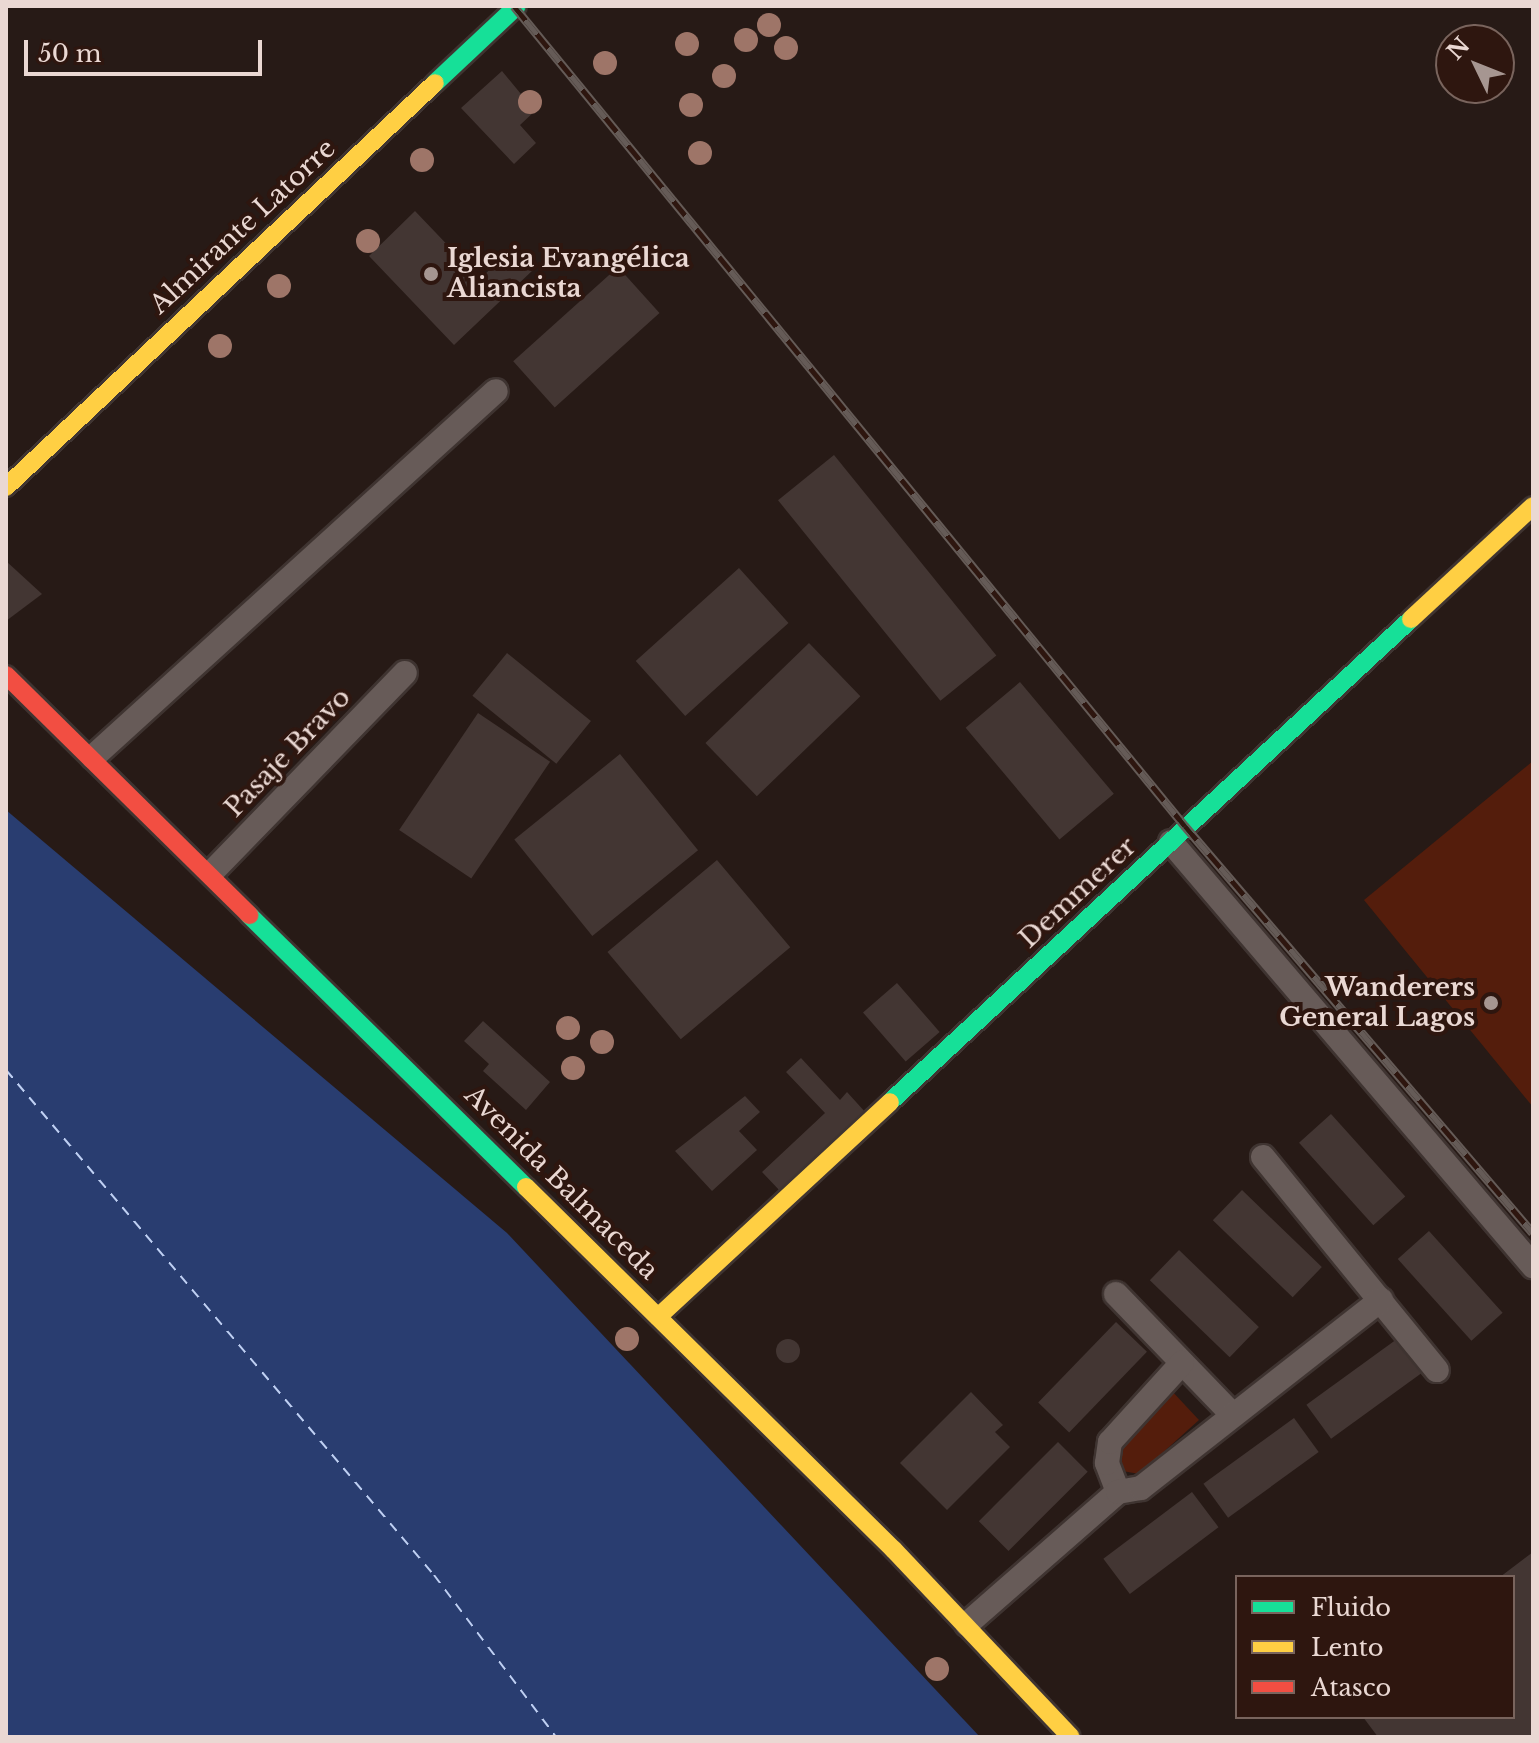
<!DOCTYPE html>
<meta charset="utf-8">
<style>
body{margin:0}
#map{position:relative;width:1539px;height:1743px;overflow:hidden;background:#271a16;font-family:"Libre Baskerville",serif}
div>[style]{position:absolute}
.green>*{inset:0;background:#541d0c}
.water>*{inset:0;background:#293d70}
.ferry>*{height:2px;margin-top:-1px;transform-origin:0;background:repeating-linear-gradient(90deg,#bfd0f3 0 10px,transparent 0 18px)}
.building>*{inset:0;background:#433633;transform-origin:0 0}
.round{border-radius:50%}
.roads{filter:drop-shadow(2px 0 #3f3431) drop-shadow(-2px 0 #3f3431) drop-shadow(0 2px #3f3431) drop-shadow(0 -2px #3f3431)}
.street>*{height:24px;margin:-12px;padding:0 12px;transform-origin:12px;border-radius:12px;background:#675b58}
.fast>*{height:18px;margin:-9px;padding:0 9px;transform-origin:9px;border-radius:9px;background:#16e098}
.slow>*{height:18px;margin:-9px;padding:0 9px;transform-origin:9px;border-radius:9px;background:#ffcf43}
.jam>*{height:18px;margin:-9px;padding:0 9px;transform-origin:9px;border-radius:9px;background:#f24e42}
.rail>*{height:9px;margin-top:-4.5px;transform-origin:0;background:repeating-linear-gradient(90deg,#2e160f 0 18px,#655b57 0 36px);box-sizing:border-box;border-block:2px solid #655b57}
.trees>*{width:24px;height:24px;margin:-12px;border-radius:50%;background:#9e7568}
.dots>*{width:22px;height:22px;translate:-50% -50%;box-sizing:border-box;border:4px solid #2e160f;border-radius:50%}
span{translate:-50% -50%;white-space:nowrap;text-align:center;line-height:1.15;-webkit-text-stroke:8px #2e160f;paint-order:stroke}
.street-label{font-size:26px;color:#ead8d3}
.poi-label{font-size:26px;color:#ead8d3;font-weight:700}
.left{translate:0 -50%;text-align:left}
.right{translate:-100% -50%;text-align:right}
.frame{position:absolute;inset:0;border:8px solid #ead8d3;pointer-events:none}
.legend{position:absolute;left:1235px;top:1575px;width:280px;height:144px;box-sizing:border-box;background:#2e160f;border:2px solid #79645d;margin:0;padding:10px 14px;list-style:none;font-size:24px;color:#ead8d3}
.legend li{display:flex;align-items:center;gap:16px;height:40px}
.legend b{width:40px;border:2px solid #79645d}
.north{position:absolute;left:1435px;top:24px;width:80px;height:80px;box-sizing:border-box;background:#2e160f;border:2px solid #79645d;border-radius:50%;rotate:313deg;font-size:22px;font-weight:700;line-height:32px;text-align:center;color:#ead8d3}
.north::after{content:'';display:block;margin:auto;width:28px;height:36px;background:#a69691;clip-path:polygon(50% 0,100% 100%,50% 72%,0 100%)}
.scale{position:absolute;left:24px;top:40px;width:238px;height:36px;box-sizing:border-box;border:4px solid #ead8d3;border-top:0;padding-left:10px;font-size:24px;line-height:28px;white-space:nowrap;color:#ead8d3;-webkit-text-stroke:6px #2e160f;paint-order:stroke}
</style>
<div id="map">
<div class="green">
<div style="clip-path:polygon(1533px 761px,1533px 1107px,1364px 900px)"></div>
<div style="clip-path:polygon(1170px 1389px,1199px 1420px,1139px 1474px,1117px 1470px,1118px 1440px)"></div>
</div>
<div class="water">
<div style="clip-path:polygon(6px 810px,507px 1233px,980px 1737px,6px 1737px)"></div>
</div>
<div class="ferry">
<div style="left:6px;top:1070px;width:662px;rotate:49.72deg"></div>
<div style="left:434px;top:1575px;width:203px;rotate:53deg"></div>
</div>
<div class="building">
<div style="clip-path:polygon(502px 71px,535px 111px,520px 125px,536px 143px,514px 164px,461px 108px)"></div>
<div style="clip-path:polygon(415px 211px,480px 279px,512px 248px,533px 270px,454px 345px,369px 256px)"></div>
<div style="left:618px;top:267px;width:62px;height:141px;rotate:48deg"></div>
<div style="left:834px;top:455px;width:258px;height:72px;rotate:51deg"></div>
<div style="clip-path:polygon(6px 561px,42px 594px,6px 621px)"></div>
<div style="left:739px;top:568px;width:74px;height:139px;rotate:48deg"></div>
<div style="left:809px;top:643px;width:74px;height:144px;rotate:46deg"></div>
<div style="left:507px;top:653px;width:108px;height:55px;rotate:39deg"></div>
<div style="left:1020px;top:682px;width:146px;height:71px;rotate:50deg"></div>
<div style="left:478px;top:713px;width:87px;height:141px;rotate:34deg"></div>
<div style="left:620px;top:754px;width:124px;height:136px;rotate:51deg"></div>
<div style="left:717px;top:860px;width:114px;height:143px;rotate:50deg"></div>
<div style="left:897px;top:983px;width:65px;height:45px;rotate:49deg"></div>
<div style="clip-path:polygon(483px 1021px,550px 1082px,526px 1110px,483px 1071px,489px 1064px,464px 1041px)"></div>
<div style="clip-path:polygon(801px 1058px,840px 1100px,847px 1092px,866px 1113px,781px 1192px,762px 1172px,825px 1113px,786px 1072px)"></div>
<div style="clip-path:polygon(745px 1096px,760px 1112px,739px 1131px,757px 1150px,712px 1191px,675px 1151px)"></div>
<div style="left:1331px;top:1114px;width:111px;height:43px;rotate:48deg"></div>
<div style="left:1242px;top:1190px;width:111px;height:42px;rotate:44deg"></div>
<div style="left:1429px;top:1231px;width:110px;height:42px;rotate:48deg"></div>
<div style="left:1179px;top:1250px;width:111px;height:42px;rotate:44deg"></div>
<div style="left:1116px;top:1322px;width:43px;height:112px;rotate:44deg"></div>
<div class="round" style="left:776px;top:1339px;width:24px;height:24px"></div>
<div style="left:1397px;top:1339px;width:42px;height:112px;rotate:54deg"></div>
<div style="clip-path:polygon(971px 1392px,1003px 1425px,995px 1432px,1010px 1447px,947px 1510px,900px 1463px)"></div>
<div style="left:1294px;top:1418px;width:42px;height:112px;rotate:54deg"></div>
<div style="left:1058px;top:1442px;width:42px;height:112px;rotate:45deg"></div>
<div style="left:1192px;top:1492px;width:44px;height:111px;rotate:53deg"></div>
<div style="clip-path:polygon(1533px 1552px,1533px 1737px,1378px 1737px,1363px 1717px,1513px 1717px,1513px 1577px,1500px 1577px)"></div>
</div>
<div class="roads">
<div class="street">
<div style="left:93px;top:757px;width:544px;rotate:-42.25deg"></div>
<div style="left:1171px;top:842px;width:558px;rotate:49.51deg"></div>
<div style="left:212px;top:872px;width:277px;rotate:-45.9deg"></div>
<div style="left:1263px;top:1157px;width:275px;rotate:50.8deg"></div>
<div style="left:1116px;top:1294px;width:165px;rotate:46deg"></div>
<div style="left:1118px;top:1492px;width:31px;rotate:-111deg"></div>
<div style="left:1107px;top:1463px;width:21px;rotate:-82deg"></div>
<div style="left:1110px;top:1442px;width:107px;rotate:-47.7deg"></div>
<div style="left:967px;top:1624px;width:201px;rotate:-41.2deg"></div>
<div style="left:1118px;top:1492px;width:23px;rotate:-10deg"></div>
<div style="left:1141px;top:1488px;width:305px;rotate:-38.1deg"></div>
</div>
<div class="fast">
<div style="left:435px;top:83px;width:112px;rotate:-43.2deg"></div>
<div style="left:249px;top:915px;width:388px;rotate:44.5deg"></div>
<div style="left:890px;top:1102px;width:710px;rotate:-42.83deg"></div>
</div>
<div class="slow">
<div style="left:6px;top:487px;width:589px;rotate:-43.28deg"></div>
<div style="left:1411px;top:619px;width:166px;rotate:-42.8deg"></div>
<div style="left:526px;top:1187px;width:517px;rotate:44.61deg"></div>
<div style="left:894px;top:1550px;width:257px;rotate:46.6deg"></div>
<div style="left:658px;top:1317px;width:316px;rotate:-42.8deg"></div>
</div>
<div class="jam">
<div style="left:6px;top:675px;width:342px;rotate:44.6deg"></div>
</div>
</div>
<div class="rail">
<div style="left:514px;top:6px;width:1060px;rotate:50.71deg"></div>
<div style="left:1185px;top:826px;width:535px;rotate:49.47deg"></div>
</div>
<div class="trees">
<div style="left:769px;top:25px"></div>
<div style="left:746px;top:40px"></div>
<div style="left:687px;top:44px"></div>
<div style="left:786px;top:48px"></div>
<div style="left:605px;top:63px"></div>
<div style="left:724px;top:76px"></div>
<div style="left:530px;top:102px"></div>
<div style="left:691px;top:105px"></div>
<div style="left:700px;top:153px"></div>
<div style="left:422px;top:160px"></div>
<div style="left:368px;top:241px"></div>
<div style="left:279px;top:286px"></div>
<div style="left:220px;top:346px"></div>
<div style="left:568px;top:1028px"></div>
<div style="left:602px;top:1042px"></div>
<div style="left:573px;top:1068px"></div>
<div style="left:627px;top:1339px"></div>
<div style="left:937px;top:1669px"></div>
</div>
<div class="dots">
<div style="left:431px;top:274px;background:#a69691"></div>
<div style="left:1491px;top:1003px;background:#a69691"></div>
</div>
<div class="street-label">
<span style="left:243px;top:227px;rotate:-43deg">Almirante Latorre</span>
<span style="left:288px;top:753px;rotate:-46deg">Pasaje Bravo</span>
<span style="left:1078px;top:893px;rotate:-43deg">Demmerer</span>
<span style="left:561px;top:1183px;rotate:45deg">Avenida Balmaceda</span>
</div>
<div class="poi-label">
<span class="left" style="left:447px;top:274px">Iglesia Evangélica<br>Aliancista</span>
<span class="right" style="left:1475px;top:1003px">Wanderers<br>General Lagos</span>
</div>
<div class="frame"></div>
<ul class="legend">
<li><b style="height:10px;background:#16e098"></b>Fluido</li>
<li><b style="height:10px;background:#ffcf43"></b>Lento</li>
<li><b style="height:10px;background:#f24e42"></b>Atasco</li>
</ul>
<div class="north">N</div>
<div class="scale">50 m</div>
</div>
